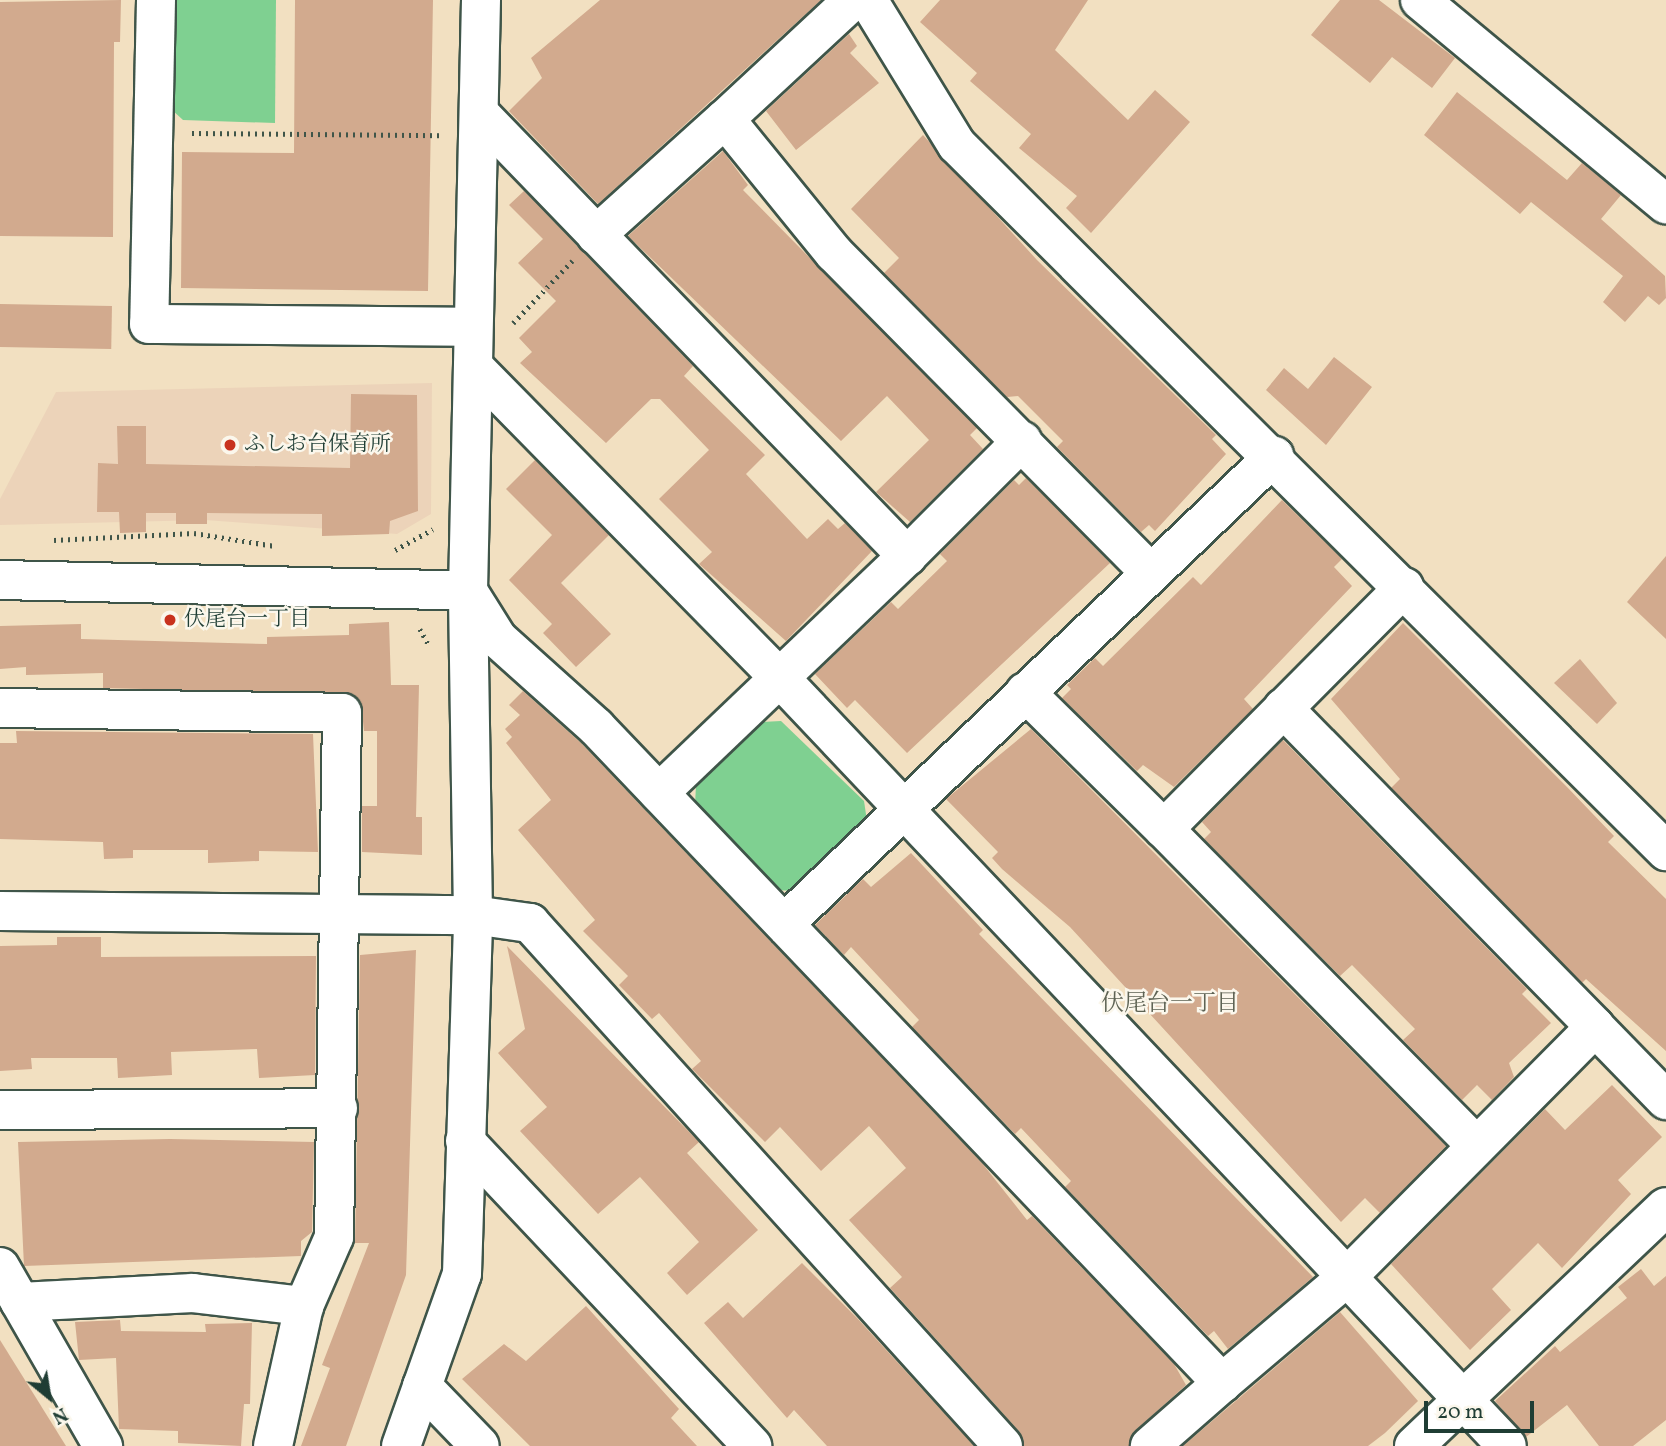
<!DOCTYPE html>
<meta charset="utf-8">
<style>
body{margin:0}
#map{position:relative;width:1666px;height:1446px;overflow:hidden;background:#f2e0c1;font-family:Vollkorn,"Noto Serif JP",serif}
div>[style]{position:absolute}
.built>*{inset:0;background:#ecd3b9}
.green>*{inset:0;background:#7fd091}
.building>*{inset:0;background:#d2aa8e;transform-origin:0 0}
.path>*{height:4.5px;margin-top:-2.25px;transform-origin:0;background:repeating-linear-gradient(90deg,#3f5549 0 2px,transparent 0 7px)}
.roads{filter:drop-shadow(2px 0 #3f5549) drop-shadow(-2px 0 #3f5549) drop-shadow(0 2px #3f5549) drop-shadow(0 -2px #3f5549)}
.minor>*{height:38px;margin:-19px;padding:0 19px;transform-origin:19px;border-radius:19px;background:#fff}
.tertiary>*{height:38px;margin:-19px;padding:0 19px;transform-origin:19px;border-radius:19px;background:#fff}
.dots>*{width:19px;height:19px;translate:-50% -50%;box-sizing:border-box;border:4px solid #fbf7ec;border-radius:50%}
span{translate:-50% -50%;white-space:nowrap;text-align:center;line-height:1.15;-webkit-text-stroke:5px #fbf7ec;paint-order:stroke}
.poi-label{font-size:21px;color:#1f3d34}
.left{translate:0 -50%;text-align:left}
.neighbourhood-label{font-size:23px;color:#5e6354}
.north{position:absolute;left:14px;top:1362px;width:70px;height:70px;-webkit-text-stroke:5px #fbf7ec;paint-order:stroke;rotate:150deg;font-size:19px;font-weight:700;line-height:28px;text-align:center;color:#1f3d34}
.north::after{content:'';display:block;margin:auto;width:24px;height:32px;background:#1f3d34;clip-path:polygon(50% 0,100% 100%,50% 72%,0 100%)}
.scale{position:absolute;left:1424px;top:1401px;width:110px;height:32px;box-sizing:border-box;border:4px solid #1f3d34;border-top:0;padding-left:9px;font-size:21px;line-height:24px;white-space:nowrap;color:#1f3d34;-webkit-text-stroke:5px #fbf7ec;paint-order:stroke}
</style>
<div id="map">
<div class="built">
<div style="clip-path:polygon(432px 383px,431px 514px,397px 534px,205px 520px,0 525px,0 499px,56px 392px)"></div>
</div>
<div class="green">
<div style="clip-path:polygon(177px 0,276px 0,275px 123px,183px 120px,171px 109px)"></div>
<div style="clip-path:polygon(781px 721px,864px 801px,867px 821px,794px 891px,776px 890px,695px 805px,696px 785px,762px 722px)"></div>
</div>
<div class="building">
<div style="clip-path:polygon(121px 0,120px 42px,114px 42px,113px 237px,0 236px,0 2px)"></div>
<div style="clip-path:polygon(295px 0,433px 0,428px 291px,181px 288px,182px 152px,294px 153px)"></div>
<div style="clip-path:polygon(600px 0,821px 0,598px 204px,509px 111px,542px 78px,531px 58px)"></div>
<div style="clip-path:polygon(940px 0,1088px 0,1055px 50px,1128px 120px,1155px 90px,1190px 122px,1091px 233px,1066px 208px,1077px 196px,1019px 148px,1031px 134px,970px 81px,977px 73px,920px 22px)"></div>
<div style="clip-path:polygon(1340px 0,1379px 0,1455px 58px,1432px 88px,1392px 57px,1370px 83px,1311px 35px)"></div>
<div style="clip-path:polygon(849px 34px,857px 46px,850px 53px,879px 83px,796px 150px,766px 111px)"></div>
<div style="clip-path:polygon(1457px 92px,1567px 180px,1582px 163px,1621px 195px,1601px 219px,1665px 276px,1666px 298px,1659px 305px,1648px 296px,1625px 322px,1603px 302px,1623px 276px,1531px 202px,1520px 214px,1424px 135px)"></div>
<div style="clip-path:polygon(923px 135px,1037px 260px,1216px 435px,1212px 439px,1226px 454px,1155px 531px,1149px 525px,1141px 532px,1057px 447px,1063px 441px,1018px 396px,1007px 397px,884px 273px,899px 258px,851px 209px)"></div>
<div style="clip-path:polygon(723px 151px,748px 185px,743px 190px,977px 428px,970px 435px,983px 449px,910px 522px,876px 492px,929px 440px,887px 396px,841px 441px,628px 236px)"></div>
<div style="clip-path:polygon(524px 191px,693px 366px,684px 376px,765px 455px,746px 474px,807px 539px,828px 519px,838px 529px,845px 523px,872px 551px,786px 641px,699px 564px,712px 552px,659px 499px,709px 450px,660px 399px,651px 399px,606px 443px,520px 363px,532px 352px,519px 338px,556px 301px,518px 263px,543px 239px,509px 205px)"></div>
<div style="left:0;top:304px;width:112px;height:43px;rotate:1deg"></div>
<div style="clip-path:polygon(1334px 357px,1372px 387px,1326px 445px,1266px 390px,1284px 368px,1308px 389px)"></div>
<div style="clip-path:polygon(351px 394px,417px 395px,418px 511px,390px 521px,389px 534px,322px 536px,322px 514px,207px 513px,207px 524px,176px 524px,176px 513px,146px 513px,146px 532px,120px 533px,119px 512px,97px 512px,98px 463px,118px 464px,117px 426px,146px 426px,146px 464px,350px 468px)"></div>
<div style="clip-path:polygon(535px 460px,609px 535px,561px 583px,611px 634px,576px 667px,543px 633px,552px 624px,509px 580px,552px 535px,506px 489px)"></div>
<div style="clip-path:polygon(1026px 478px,1110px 563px,907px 753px,855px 700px,847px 708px,815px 674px,891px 602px,898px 609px,947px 561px,940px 554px,1014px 480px,1019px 485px)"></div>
<div style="clip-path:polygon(1282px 500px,1342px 559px,1334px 567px,1352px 586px,1244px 699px,1253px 709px,1174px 787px,1143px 765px,1137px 771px,1062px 698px,1071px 689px,1067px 685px,1095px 658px,1103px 666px,1193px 577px,1201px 585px)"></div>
<div style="clip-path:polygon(1666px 556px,1666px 639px,1627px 602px)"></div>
<div style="clip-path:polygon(389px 622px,391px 685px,419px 685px,416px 817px,422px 817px,422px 855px,362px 852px,362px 806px,377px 806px,377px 731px,364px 731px,361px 703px,353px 694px,103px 688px,103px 673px,26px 675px,26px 667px,0 669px,0 626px,81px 624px,81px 639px,267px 644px,267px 637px,349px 635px,349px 624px)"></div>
<div style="clip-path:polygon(1403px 623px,1568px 788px,1614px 836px,1608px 842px,1666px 899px,1666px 1051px,1586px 979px,1582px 983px,1391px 788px,1400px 779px,1331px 699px)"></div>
<div style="clip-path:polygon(1580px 659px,1617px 703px,1597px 724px,1554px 683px)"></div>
<div style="clip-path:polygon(523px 691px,581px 743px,982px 1163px,1027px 1220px,1032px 1216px,1174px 1364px,1186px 1385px,1136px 1430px,1129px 1446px,1024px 1446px,1019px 1431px,890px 1288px,902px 1277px,849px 1220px,906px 1168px,869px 1126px,821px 1171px,780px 1127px,765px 1142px,692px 1069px,701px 1061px,659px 1013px,652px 1019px,619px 985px,628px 976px,583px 931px,595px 920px,518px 830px,551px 800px,506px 743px,512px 737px,505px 729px,520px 715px,509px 705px)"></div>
<div style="clip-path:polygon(1031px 729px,1446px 1146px,1380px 1213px,1365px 1198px,1341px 1222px,1070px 927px,1002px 869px,992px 858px,998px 852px,946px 799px)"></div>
<div style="clip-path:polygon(16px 731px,313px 734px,318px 852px,259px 851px,259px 861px,208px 863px,208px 850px,133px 850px,133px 858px,104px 859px,103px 842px,0 839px,0 743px,17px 743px)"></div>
<div style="clip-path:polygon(1283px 740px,1527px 989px,1522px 994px,1551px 1023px,1509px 1063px,1514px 1077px,1492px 1100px,1477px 1085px,1462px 1100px,1403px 1040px,1415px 1029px,1352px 965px,1340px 976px,1204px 839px,1211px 832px,1202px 822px)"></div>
<div style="clip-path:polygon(911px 853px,983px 930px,979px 934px,1313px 1277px,1228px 1349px,1214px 1331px,1208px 1336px,1065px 1187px,1071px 1181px,1021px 1128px,1015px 1134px,912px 1027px,919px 1020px,851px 947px,844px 955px,815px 925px,863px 879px,871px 887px)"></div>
<div style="clip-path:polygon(57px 937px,101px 937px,101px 957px,316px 956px,315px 1075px,259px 1078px,257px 1049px,171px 1052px,172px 1075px,118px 1078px,117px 1058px,31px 1058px,32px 1069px,0 1071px,0 946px,57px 945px)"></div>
<div style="clip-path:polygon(507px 946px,699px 1142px,687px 1153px,758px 1230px,687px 1295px,667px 1273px,699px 1242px,640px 1177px,598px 1214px,520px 1131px,547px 1107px,498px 1053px,525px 1029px)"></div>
<div style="clip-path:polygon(416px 950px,406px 1275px,346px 1446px,301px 1446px,330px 1368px,322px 1365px,369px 1243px,355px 1243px,360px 955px)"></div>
<div style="clip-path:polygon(1612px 1085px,1662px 1137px,1618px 1180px,1631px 1194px,1562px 1268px,1538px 1243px,1492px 1289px,1511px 1310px,1470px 1350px,1391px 1264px,1545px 1109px,1565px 1130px)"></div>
<div style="clip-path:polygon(170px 1139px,314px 1142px,312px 1232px,301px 1241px,301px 1256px,24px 1266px,18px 1142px)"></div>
<div style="clip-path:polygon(802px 1263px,857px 1318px,974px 1446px,827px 1446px,794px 1410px,787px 1418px,704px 1323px,728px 1302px,743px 1318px)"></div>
<div style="clip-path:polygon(1641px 1269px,1654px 1286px,1666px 1276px,1666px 1420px,1633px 1446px,1599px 1446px,1567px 1405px,1526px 1437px,1495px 1401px,1555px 1346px,1560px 1352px,1627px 1298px,1618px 1287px)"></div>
<div style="clip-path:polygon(586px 1306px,679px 1409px,671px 1418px,697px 1446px,530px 1446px,462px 1379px,504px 1344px,526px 1361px)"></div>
<div style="clip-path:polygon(1340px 1312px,1418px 1401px,1385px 1433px,1368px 1446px,1183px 1446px)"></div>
<div style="clip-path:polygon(120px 1320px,121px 1331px,206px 1332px,205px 1324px,252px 1323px,250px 1404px,244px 1404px,241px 1446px,178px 1443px,178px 1431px,119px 1429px,116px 1358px,79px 1360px,75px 1322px)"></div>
<div style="clip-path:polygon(0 1340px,66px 1446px,0 1446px)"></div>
</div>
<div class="path">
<div style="left:192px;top:133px;width:250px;rotate:0.5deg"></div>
<div style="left:513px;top:323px;width:86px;rotate:-46.4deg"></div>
<div style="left:54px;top:540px;width:140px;rotate:-2.9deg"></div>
<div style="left:194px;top:533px;width:82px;rotate:9.1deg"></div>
<div style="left:395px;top:550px;width:43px;rotate:-28.9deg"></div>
<div style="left:420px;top:629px;width:18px;rotate:61deg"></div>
</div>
<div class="roads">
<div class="minor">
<div style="left:156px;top:0;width:324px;rotate:91.2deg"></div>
<div style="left:149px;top:324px;width:324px;rotate:0.5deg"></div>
<div style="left:853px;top:0;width:175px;rotate:137.1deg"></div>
<div style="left:725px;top:119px;width:173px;rotate:50.9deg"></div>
<div style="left:834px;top:253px;width:449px;rotate:45.3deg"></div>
<div style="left:868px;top:0;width:170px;rotate:58.5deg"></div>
<div style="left:957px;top:145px;width:1001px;rotate:44.88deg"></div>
<div style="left:1420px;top:0;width:320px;rotate:39.7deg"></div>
<div style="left:480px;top:114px;width:615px;rotate:45.99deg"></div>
<div style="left:907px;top:556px;width:343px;rotate:136.3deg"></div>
<div style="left:596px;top:235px;width:173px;rotate:-42deg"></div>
<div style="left:473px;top:366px;width:435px;rotate:45.5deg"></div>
<div style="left:778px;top:676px;width:1060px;rotate:46.57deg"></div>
<div style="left:907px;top:556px;width:163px;rotate:-45deg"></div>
<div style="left:468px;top:591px;width:57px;rotate:58deg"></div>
<div style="left:498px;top:639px;width:132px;rotate:41.9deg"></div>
<div style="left:596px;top:727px;width:907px;rotate:46.34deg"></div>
<div style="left:1222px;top:1383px;width:96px;rotate:138.8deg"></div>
<div style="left:1025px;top:692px;width:195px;rotate:44.6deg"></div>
<div style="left:1164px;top:829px;width:341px;rotate:-45.2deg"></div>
<div style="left:0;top:708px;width:342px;rotate:0.8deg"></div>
<div style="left:342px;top:713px;width:524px;rotate:90.87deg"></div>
<div style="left:334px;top:1237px;width:75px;rotate:113.5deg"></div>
<div style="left:304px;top:1306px;width:143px;rotate:102.5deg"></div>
<div style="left:1283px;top:708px;width:446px;rotate:45.6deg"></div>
<div style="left:1164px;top:829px;width:445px;rotate:45.4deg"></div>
<div style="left:0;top:911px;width:473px;rotate:0.5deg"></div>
<div style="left:473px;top:915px;width:58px;rotate:8deg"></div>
<div style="left:530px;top:923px;width:705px;rotate:47.87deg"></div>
<div style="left:784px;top:924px;width:678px;rotate:-43.68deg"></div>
<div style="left:0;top:1110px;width:338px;rotate:-0.3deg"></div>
<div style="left:465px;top:1141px;width:419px;rotate:46.7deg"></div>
<div style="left:0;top:1267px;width:207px;rotate:60.1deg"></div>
<div style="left:20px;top:1302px;width:173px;rotate:-3deg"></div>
<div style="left:193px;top:1293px;width:112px;rotate:6.7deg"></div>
<div style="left:1222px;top:1383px;width:165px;rotate:-40.3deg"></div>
<div style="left:1348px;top:1276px;width:351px;rotate:-45.2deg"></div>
<div style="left:1595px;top:1027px;width:102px;rotate:45.8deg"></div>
<div style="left:422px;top:1386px;width:83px;rotate:46deg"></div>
<div style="left:1414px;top:1446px;width:347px;rotate:-43.5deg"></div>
</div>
<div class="tertiary">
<div style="left:0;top:580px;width:468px;rotate:1.3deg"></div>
<div style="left:401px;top:1446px;width:182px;rotate:-70.5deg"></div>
<div style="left:462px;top:1274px;width:359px;rotate:-88.2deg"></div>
<div style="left:473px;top:915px;width:324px;rotate:-90.9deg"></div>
<div style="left:468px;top:591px;width:591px;rotate:-88.74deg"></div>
</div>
</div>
<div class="dots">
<div style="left:230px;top:445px;background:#c8321e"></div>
<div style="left:170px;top:620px;background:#c8321e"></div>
</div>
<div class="poi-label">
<span class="left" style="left:244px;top:445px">ふしお台保育所</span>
<span class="left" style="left:184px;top:620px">伏尾台一丁目</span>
</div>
<div class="neighbourhood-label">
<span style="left:1170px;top:1004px">伏尾台一丁目</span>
</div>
<div class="north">N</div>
<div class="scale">20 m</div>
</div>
